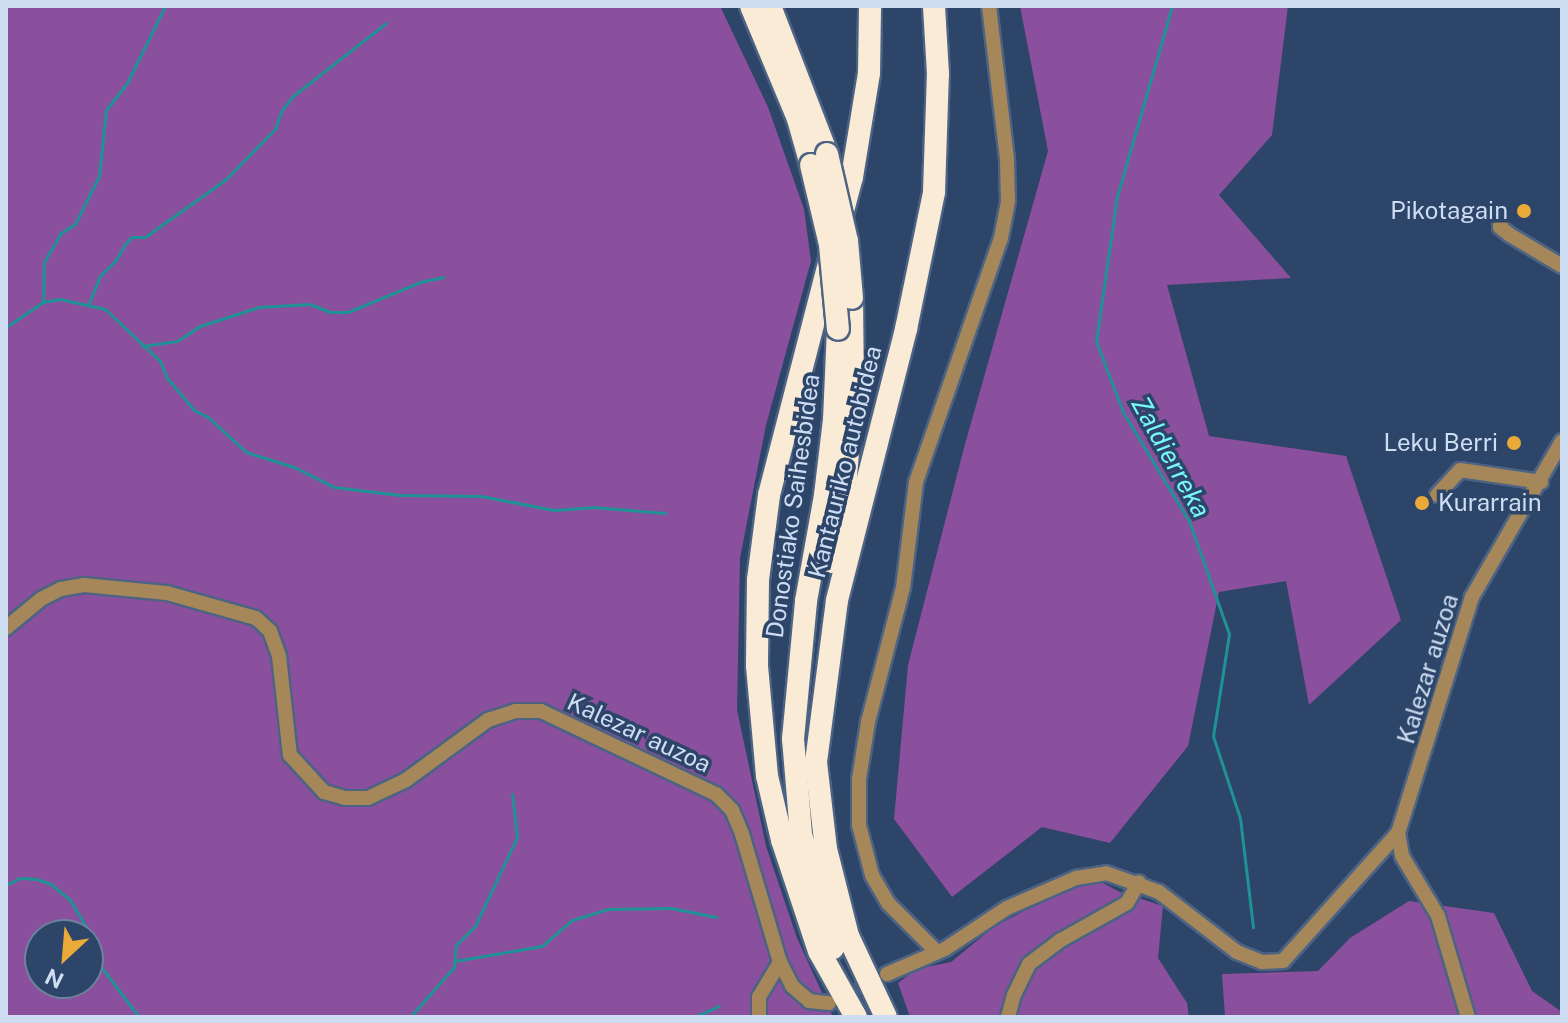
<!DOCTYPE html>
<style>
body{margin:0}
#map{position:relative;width:1568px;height:1023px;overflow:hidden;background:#2d4569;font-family:"Public Sans",sans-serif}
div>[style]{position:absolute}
.green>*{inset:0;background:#8a4f9d}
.stream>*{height:3px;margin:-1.5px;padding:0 1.5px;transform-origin:1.5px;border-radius:1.5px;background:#1f9295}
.minor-tunnel>*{height:14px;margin-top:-7px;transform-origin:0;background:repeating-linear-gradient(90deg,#455c7e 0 14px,transparent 0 21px)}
.roads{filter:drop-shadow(2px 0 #4d6384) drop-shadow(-2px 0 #4d6384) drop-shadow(0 2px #4d6384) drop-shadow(0 -2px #4d6384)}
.minor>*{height:14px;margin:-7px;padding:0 7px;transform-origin:7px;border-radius:7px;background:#a58759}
.highway>*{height:22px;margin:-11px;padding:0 11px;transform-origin:11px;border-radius:11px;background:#f9ebd6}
.bridges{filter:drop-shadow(2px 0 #4d6384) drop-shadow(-2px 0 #4d6384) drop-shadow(0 2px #4d6384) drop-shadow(0 -2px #4d6384)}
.highway-bridge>*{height:22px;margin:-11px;padding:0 11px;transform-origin:11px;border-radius:11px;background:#f9ebd6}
.dots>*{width:22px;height:22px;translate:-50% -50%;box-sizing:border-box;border:4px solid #2d4569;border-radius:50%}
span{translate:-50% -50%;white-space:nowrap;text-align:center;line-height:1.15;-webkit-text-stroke:7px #2d4569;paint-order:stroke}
.poi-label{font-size:24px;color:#ceddf2}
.right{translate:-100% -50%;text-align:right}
.left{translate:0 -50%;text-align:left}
.street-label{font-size:24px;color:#ceddf2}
.water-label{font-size:26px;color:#78f8fb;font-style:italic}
.frame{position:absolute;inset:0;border:8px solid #ceddf2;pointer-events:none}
.north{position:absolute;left:24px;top:919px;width:80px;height:80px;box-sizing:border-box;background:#2d4569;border:2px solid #6d82a0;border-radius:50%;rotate:206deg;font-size:22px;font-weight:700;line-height:32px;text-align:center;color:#ceddf2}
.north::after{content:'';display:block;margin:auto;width:28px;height:36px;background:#eaaa39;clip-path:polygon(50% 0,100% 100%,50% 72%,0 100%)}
</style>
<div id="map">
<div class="green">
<div style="clip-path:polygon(evenodd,6px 6px,720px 6px,768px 107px,804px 209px,811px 261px,766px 425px,740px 558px,737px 710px,766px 846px,797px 938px,833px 1017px,6px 1017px,6px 6px,40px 935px,88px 935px,88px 983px,40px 983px,40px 935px)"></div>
<div style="clip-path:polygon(1020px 6px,1288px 6px,1272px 135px,1219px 195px,1291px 278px,1167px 285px,1209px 436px,1346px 456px,1401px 620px,1309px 705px,1286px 581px,1219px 592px,1188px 746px,1110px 843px,1042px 827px,952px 897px,894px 819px,908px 665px,965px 444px,1048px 151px)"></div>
<div style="clip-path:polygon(1099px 881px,1120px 892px,1163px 906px,1158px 958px,1187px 1003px,1189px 1017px,910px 1017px,898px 983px,917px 969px,951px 962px,995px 926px,1063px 891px)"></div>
<div style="clip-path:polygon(1409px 901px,1494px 913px,1532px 991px,1562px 1012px,1562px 1017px,1225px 1017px,1222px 974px,1318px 971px,1350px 938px)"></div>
</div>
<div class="stream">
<div style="left:1172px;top:6px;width:198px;rotate:106.1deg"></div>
<div style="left:1117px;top:196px;width:147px;rotate:98.2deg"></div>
<div style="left:1096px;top:341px;width:76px;rotate:69.2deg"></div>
<div style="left:1123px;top:412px;width:127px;rotate:58.8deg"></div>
<div style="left:1189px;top:521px;width:120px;rotate:70.5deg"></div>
<div style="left:1229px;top:634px;width:103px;rotate:98.9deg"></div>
<div style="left:1213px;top:736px;width:86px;rotate:71.8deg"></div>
<div style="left:1240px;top:818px;width:110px;rotate:83.2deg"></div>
<div style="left:43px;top:302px;width:40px;rotate:-88.6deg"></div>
<div style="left:44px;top:262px;width:34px;rotate:-60deg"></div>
<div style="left:61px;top:233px;width:17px;rotate:-33deg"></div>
<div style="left:75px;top:224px;width:54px;rotate:-63.4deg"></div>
<div style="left:99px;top:176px;width:66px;rotate:-83.9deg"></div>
<div style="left:106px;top:110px;width:34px;rotate:-52deg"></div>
<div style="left:127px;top:83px;width:86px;rotate:-63.7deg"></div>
<div style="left:89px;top:303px;width:29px;rotate:-68deg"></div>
<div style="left:100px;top:276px;width:23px;rotate:-45deg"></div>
<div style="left:116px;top:260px;width:18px;rotate:-61deg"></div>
<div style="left:125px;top:244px;width:10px;rotate:-45deg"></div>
<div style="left:132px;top:237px;width:13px"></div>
<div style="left:145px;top:237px;width:98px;rotate:-35.5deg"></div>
<div style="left:225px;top:180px;width:71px;rotate:-45.6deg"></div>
<div style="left:275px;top:129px;width:20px;rotate:-70deg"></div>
<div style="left:282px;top:110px;width:18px;rotate:-52deg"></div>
<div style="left:293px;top:96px;width:118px;rotate:-38.1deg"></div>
<div style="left:6px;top:327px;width:45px;rotate:-34deg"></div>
<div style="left:43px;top:302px;width:17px;rotate:-10deg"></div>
<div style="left:60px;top:299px;width:46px;rotate:12.5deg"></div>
<div style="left:105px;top:309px;width:76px;rotate:43.4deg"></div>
<div style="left:160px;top:361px;width:18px;rotate:68deg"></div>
<div style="left:167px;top:378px;width:42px;rotate:49.8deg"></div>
<div style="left:194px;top:410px;width:16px;rotate:27deg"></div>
<div style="left:208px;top:417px;width:52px;rotate:42.6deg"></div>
<div style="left:246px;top:452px;width:50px;rotate:17.4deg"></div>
<div style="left:294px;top:467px;width:45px;rotate:26.6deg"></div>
<div style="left:334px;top:487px;width:66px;rotate:6.9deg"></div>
<div style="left:400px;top:495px;width:81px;rotate:0.7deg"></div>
<div style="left:481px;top:496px;width:74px;rotate:10.9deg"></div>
<div style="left:554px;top:510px;width:39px;rotate:-4deg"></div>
<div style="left:593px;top:507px;width:72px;rotate:4.8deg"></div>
<div style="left:142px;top:346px;width:35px;rotate:-8deg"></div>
<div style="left:177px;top:341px;width:27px;rotate:-33deg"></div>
<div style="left:200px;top:326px;width:62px;rotate:-17.9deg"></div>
<div style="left:259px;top:307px;width:51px;rotate:-3.4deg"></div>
<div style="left:310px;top:304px;width:22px;rotate:22deg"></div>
<div style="left:330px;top:312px;width:18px"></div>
<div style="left:348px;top:312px;width:78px;rotate:-22.6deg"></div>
<div style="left:420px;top:282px;width:24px;rotate:-12deg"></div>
<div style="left:6px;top:885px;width:16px;rotate:-27deg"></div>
<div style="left:20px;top:878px;width:17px;rotate:3deg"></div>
<div style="left:37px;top:879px;width:15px;rotate:20deg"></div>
<div style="left:51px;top:884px;width:25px;rotate:40deg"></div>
<div style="left:70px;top:900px;width:31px;rotate:59deg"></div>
<div style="left:86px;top:927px;width:34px;rotate:73deg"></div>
<div style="left:96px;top:960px;width:71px;rotate:53deg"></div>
<div style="left:455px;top:961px;width:88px;rotate:-9.8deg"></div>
<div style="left:542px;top:946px;width:40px;rotate:-41deg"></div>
<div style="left:572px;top:920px;width:38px;rotate:-17deg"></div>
<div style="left:608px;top:909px;width:63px;rotate:-0.9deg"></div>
<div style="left:671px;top:908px;width:46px;rotate:11.3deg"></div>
<div style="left:410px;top:1017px;width:67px;rotate:-48.7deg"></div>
<div style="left:454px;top:967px;width:22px;rotate:-85deg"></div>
<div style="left:456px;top:945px;width:27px;rotate:-45deg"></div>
<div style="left:475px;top:926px;width:98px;rotate:-64.7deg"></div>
<div style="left:517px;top:837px;width:43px;rotate:-96.6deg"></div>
<div style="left:694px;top:1017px;width:27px;rotate:-24deg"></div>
</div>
<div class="minor-tunnel">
<div style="left:837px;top:999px;width:56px;rotate:-26.6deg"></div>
</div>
<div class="roads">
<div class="minor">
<div style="left:1501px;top:220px;width:7px;rotate:98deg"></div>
<div style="left:1500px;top:227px;width:13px;rotate:39deg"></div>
<div style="left:1510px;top:235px;width:61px;rotate:30.8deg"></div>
<div style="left:1437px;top:495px;width:34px;rotate:-47deg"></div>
<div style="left:1460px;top:470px;width:82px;rotate:8.4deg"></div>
<div style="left:6px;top:628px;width:45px;rotate:-39.6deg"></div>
<div style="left:41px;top:599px;width:22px;rotate:-27deg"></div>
<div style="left:61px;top:589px;width:23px;rotate:-10deg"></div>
<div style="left:84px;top:585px;width:83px;rotate:5.5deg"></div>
<div style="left:167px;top:593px;width:92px;rotate:15.7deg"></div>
<div style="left:256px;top:618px;width:19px;rotate:43deg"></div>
<div style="left:270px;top:631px;width:27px;rotate:70deg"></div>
<div style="left:279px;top:656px;width:100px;rotate:83.7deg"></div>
<div style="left:290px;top:755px;width:50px;rotate:47.4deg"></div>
<div style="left:324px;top:792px;width:22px;rotate:16deg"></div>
<div style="left:345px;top:798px;width:23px"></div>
<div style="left:368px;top:798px;width:42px;rotate:-25.3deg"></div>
<div style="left:406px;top:780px;width:102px;rotate:-36.2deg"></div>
<div style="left:488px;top:720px;width:28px;rotate:-18deg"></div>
<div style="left:515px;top:711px;width:26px"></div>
<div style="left:541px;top:711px;width:194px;rotate:25.4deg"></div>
<div style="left:716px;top:794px;width:23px;rotate:45deg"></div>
<div style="left:732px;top:810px;width:26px;rotate:67deg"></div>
<div style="left:742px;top:834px;width:134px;rotate:73.5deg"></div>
<div style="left:780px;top:962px;width:27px;rotate:63deg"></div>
<div style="left:792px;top:986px;width:23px;rotate:41deg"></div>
<div style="left:809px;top:1001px;width:20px;rotate:6deg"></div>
<div style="left:1398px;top:833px;width:23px;rotate:80deg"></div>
<div style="left:1402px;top:856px;width:70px;rotate:59deg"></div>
<div style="left:1438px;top:916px;width:105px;rotate:73.5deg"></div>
<div style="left:937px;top:952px;width:69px;rotate:-135deg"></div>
<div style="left:888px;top:903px;width:32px;rotate:-120deg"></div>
<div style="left:872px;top:875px;width:52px;rotate:-104.6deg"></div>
<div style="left:859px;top:825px;width:46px;rotate:-90deg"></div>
<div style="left:859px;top:779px;width:58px;rotate:-81deg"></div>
<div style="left:868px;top:722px;width:138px;rotate:-75.4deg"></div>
<div style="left:903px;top:588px;width:107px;rotate:-83deg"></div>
<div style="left:916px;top:482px;width:258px;rotate:-70.8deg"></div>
<div style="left:1001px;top:238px;width:38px;rotate:-79deg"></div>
<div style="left:1008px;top:201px;width:42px;rotate:-91.4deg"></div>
<div style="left:1007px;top:159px;width:154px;rotate:-96.7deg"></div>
<div style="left:887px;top:974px;width:63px;rotate:-23.3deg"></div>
<div style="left:945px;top:949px;width:74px;rotate:-33.5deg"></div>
<div style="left:1007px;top:908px;width:75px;rotate:-23.5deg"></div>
<div style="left:1076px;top:878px;width:30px;rotate:-9deg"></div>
<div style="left:1106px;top:873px;width:56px;rotate:19.7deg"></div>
<div style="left:1159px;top:892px;width:98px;rotate:37.6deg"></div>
<div style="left:1237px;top:952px;width:27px;rotate:22deg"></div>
<div style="left:1262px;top:962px;width:21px;rotate:-3deg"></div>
<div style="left:1283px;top:961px;width:172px;rotate:-48.1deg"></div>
<div style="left:1398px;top:833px;width:247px;rotate:-72.6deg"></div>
<div style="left:1472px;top:597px;width:180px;rotate:-60deg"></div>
<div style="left:759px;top:1017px;width:20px;rotate:-90deg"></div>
<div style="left:759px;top:997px;width:41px;rotate:-59deg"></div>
<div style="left:1008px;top:1017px;width:23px;rotate:-75deg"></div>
<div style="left:1014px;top:995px;width:34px;rotate:-64deg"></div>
<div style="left:1029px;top:964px;width:40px;rotate:-37deg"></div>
<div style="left:1061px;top:940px;width:76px;rotate:-29.3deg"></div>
<div style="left:1127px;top:903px;width:24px;rotate:-60deg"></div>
</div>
<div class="highway">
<div style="left:751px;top:6px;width:122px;rotate:67.4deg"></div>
<div style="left:798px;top:119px;width:48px;rotate:74.2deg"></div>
<div style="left:770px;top:6px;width:159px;rotate:68.9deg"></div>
<div style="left:840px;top:222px;width:47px;rotate:-75.1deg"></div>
<div style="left:852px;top:177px;width:105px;rotate:-80.7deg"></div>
<div style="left:869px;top:73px;width:67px;rotate:-89.1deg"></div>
<div style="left:830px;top:259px;width:244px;rotate:104.5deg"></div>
<div style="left:769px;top:495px;width:86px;rotate:97.4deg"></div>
<div style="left:758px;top:580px;width:86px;rotate:90.7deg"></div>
<div style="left:757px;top:666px;width:110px;rotate:84.8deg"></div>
<div style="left:767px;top:776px;width:66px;rotate:76.8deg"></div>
<div style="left:782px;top:840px;width:117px;rotate:71.6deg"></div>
<div style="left:819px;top:951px;width:76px;rotate:60.7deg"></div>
<div style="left:831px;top:562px;width:87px;rotate:-80.1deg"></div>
<div style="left:846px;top:476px;width:84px;rotate:-85.2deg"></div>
<div style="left:853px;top:392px;width:94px;rotate:-90.6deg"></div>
<div style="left:833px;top:948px;width:118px;rotate:-105.7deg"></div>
<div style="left:801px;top:834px;width:95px;rotate:-94.8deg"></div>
<div style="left:793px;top:739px;width:139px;rotate:-84.6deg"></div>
<div style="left:806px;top:601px;width:108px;rotate:-79.8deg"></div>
<div style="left:825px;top:495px;width:76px;rotate:-83.2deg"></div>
<div style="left:834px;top:420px;width:91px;rotate:-87.5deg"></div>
<div style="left:886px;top:1017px;width:89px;rotate:-115.1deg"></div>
<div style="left:848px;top:936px;width:90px;rotate:-104.2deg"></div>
<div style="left:826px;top:849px;width:88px;rotate:-96.6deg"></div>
<div style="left:816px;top:762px;width:163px;rotate:-82.6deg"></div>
<div style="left:837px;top:600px;width:280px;rotate:-75.7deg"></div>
<div style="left:906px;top:329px;width:140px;rotate:-78.4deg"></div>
<div style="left:934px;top:192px;width:118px;rotate:-88.1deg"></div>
<div style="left:938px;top:74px;width:68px;rotate:-93.4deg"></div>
</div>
</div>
<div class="bridges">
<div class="highway-bridge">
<div style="left:827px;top:154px;width:89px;rotate:77.1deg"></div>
<div style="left:847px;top:241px;width:57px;rotate:85deg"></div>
<div style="left:811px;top:165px;width:82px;rotate:76.6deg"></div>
<div style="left:830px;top:245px;width:84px;rotate:84.6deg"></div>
</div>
</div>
<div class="dots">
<div style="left:1524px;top:211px;background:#eaaa39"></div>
<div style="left:1514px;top:443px;background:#eaaa39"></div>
<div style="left:1422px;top:503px;background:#eaaa39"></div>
</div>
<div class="poi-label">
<span class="right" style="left:1508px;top:211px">Pikotagain</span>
<span class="right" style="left:1498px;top:443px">Leku Berri</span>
<span class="left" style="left:1438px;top:503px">Kurarrain</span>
</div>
<div class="street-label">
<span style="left:845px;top:462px;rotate:-76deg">Kantauriko autobidea</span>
<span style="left:793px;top:506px;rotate:-82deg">Donostiako Saihesbidea</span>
<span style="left:1428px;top:669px;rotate:-73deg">Kalezar auzoa</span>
<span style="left:639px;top:733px;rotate:25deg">Kalezar auzoa</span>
</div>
<div class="water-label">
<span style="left:1171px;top:457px;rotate:61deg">Zaldierreka</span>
</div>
<div class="frame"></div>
<div class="north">N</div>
</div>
